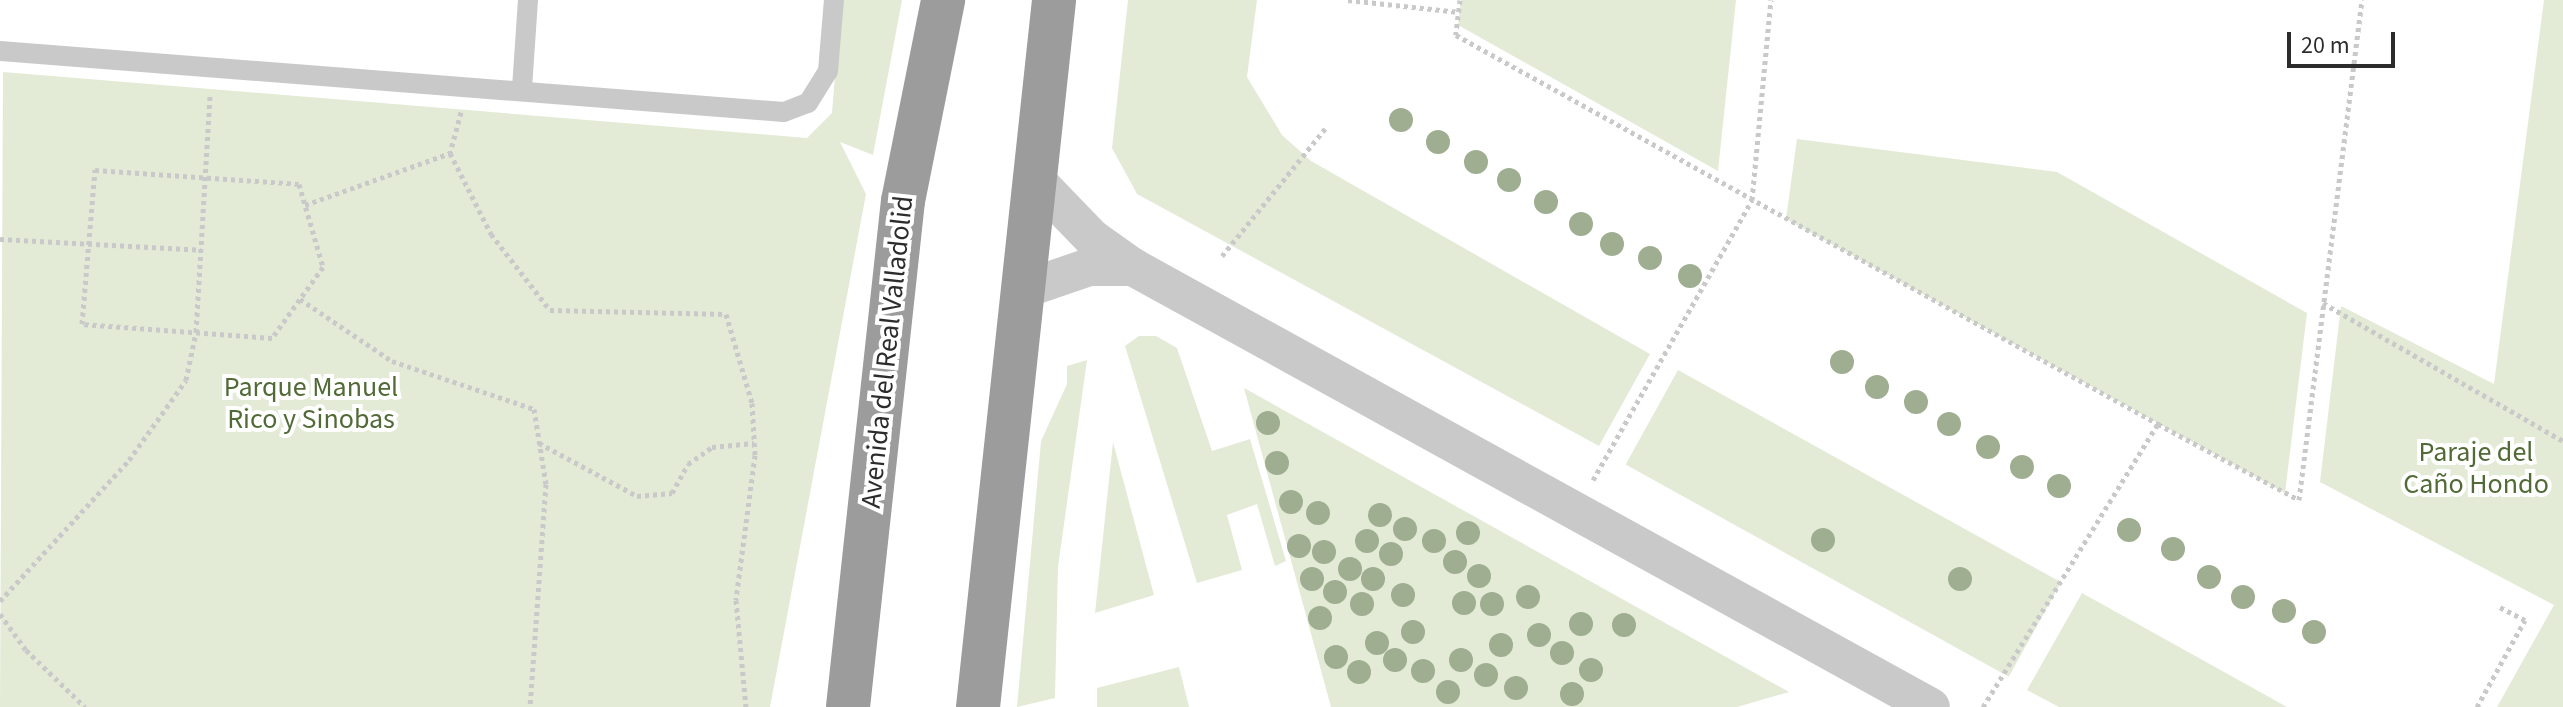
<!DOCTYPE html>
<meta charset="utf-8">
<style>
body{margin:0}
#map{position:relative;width:2563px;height:707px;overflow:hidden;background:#fff;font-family:"Source Sans 3",sans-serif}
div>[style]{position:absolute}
.green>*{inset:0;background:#e3ebd7;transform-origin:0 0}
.path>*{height:5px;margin-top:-2.5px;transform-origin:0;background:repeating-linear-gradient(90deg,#c9c9c9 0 4px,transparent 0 8px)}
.service>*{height:20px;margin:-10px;padding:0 10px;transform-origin:10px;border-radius:10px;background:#c9c9c9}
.minor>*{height:38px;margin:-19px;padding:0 19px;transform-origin:19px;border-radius:19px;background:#c9c9c9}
.trunk>*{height:44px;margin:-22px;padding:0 22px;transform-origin:22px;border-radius:22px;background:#9c9c9c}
.trees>*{width:24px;height:24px;margin:-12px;border-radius:50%;background:#9fad90}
span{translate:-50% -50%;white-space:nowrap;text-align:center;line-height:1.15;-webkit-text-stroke:8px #fff;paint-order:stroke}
.street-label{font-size:28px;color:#2c2c2c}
.park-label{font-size:28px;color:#516a36}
.scale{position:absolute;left:2287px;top:32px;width:108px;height:36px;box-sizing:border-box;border:4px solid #2c2c2c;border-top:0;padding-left:10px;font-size:24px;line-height:28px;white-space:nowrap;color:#2c2c2c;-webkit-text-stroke:6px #fff;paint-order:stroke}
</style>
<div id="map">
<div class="green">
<div style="clip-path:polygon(841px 0,902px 0,873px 155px,840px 142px,866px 194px,770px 707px,0 707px,3px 72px,807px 138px,832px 113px)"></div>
<div style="clip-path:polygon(1128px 0,1257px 0,1247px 77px,1282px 135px,1311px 161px,1650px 354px,1599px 446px,1137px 194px,1112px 148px)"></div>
<div style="clip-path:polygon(1461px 0,1736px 0,1718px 171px,1458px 25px)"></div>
<div style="clip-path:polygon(2544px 0,2563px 0,2563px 707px,2497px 707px,2554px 605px,2320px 482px,2341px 306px,2494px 384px)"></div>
<div style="clip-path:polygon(1797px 139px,2057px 172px,2307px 313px,2285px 493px,1786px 219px)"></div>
<div style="clip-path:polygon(1139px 336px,1156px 336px,1177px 348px,1212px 451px,1250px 439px,1286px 561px,1275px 566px,1257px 504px,1227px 515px,1242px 570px,1197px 583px,1125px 346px)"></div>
<div style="clip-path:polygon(1087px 360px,1058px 567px,1055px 698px,1017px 707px,1041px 441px,1067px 384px,1067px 366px)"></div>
<div style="left:1678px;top:370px;width:438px;height:108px;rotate:29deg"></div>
<div style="clip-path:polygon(1244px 388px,1789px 692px,1737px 707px,1331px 707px)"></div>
<div style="clip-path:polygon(1113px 442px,1154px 595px,1095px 613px)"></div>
<div style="clip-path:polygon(2082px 593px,2287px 707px,2059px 707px,2027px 690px)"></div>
<div style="clip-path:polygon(1179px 667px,1189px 707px,1097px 707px,1097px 688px)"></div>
</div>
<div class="path">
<div style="left:1348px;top:0;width:112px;rotate:6.2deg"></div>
<div style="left:1460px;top:0;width:35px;rotate:97deg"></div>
<div style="left:1456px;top:35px;width:803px;rotate:28.99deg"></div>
<div style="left:461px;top:112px;width:42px;rotate:105deg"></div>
<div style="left:450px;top:153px;width:91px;rotate:63.2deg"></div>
<div style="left:491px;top:234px;width:96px;rotate:52.2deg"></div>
<div style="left:550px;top:310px;width:176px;rotate:1.3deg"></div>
<div style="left:726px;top:314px;width:93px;rotate:73.7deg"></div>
<div style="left:752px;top:403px;width:52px;rotate:86.7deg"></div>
<div style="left:755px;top:455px;width:146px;rotate:97.5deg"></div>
<div style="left:736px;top:600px;width:107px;rotate:84.7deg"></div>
<div style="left:95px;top:170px;width:204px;rotate:3.9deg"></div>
<div style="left:299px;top:184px;width:86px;rotate:73.9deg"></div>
<div style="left:323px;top:267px;width:87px;rotate:125.7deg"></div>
<div style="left:272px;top:338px;width:191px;rotate:-175.8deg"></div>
<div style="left:82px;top:324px;width:155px;rotate:-85.2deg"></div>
<div style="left:305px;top:205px;width:154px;rotate:-19.7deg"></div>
<div style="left:0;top:239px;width:201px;rotate:3.1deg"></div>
<div style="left:1222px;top:256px;width:164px;rotate:-51deg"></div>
<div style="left:300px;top:299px;width:111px;rotate:34deg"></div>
<div style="left:392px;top:361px;width:150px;rotate:18.7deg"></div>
<div style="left:534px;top:409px;width:76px;rotate:80.9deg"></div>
<div style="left:546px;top:484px;width:224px;rotate:94.1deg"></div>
<div style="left:2323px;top:303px;width:277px;rotate:29.9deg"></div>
<div style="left:539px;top:443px;width:111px;rotate:28.4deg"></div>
<div style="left:637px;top:496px;width:35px;rotate:-5deg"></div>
<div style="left:672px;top:493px;width:33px;rotate:-61deg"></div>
<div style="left:688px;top:464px;width:29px;rotate:-35deg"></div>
<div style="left:712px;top:447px;width:42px;rotate:-5.4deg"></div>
<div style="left:1593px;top:480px;width:322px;rotate:-60.4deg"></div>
<div style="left:1752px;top:200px;width:201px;rotate:-84.6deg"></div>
<div style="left:0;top:601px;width:191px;rotate:-47.5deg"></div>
<div style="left:129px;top:460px;width:98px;rotate:-54.5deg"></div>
<div style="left:186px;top:380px;width:49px;rotate:-78.2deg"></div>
<div style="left:196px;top:332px;width:236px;rotate:-86.6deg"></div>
<div style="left:0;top:614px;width:44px;rotate:54.2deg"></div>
<div style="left:26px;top:650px;width:82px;rotate:44deg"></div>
<div style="left:1983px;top:707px;width:333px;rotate:-58.3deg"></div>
<div style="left:2158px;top:424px;width:160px;rotate:28.3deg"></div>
<div style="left:2299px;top:500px;width:504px;rotate:-82.82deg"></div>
<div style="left:2477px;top:707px;width:99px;rotate:-61.1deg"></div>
<div style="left:2525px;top:620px;width:29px;rotate:-153deg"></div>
</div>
<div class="service">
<div style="left:0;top:51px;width:786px;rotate:4.45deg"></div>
<div style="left:784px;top:112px;width:26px;rotate:-21deg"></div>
<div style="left:808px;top:103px;width:38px;rotate:-58deg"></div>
<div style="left:828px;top:71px;width:71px;rotate:-85.2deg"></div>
<div style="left:522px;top:88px;width:88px;rotate:-86.1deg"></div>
</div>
<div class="minor">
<div style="left:1034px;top:178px;width:83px;rotate:46deg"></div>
<div style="left:1092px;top:238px;width:50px;rotate:35.3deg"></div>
<div style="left:1133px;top:267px;width:911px;rotate:28.87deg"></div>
<div style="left:1022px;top:290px;width:71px;rotate:-18.9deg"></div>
<div style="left:1089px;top:267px;width:44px"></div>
</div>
<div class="trunk">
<div style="left:848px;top:707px;width:509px;rotate:-83.8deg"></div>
<div style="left:903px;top:201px;width:205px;rotate:-78.7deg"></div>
<div style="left:978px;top:707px;width:711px;rotate:-83.86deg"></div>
</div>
<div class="trees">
<div style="left:1401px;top:120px"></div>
<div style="left:1438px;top:142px"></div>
<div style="left:1476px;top:162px"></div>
<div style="left:1509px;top:180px"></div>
<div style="left:1546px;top:202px"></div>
<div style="left:1581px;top:224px"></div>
<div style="left:1612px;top:244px"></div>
<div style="left:1650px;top:258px"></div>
<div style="left:1690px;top:276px"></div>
<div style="left:1842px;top:362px"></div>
<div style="left:1877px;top:387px"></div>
<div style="left:1916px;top:402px"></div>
<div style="left:1268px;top:423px"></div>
<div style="left:1949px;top:424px"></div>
<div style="left:1988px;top:447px"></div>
<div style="left:1277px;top:463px"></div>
<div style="left:2022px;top:467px"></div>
<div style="left:2059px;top:486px"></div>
<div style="left:1291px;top:502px"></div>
<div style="left:1318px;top:513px"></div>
<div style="left:1380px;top:515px"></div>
<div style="left:1405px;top:529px"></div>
<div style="left:2129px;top:530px"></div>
<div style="left:1468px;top:533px"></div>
<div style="left:1823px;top:540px"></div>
<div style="left:1367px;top:541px"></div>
<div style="left:1434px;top:541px"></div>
<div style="left:1299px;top:546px"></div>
<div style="left:2173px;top:549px"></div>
<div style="left:1324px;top:552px"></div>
<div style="left:1391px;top:554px"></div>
<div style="left:1455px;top:562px"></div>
<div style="left:1350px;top:569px"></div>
<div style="left:1479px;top:576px"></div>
<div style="left:2209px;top:577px"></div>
<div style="left:1312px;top:579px"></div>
<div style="left:1373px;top:579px"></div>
<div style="left:1960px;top:579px"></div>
<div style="left:1335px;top:592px"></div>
<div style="left:1403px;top:595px"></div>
<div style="left:1528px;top:597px"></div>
<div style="left:2243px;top:597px"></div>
<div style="left:1464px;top:603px"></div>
<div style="left:1362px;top:604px"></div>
<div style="left:1492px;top:604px"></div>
<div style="left:2284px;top:611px"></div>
<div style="left:1320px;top:618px"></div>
<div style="left:1581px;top:624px"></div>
<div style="left:1624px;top:625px"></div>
<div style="left:1413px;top:632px"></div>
<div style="left:2314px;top:632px"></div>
<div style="left:1539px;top:635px"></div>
<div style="left:1377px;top:643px"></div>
<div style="left:1501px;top:645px"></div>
<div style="left:1562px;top:653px"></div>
<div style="left:1336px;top:657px"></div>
<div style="left:1395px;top:660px"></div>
<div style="left:1461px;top:660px"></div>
<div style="left:1591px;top:670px"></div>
<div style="left:1423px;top:671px"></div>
<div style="left:1359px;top:672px"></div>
<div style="left:1486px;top:675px"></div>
<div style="left:1516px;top:688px"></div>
<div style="left:1448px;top:692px"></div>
<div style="left:1572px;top:694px"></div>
</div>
<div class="street-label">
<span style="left:887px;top:352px;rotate:-84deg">Avenida del Real Valladolid</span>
</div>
<div class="park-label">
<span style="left:311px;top:403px">Parque Manuel<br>Rico y Sinobas</span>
<span style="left:2476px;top:468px">Paraje del<br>Caño Hondo</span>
</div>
<div class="scale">20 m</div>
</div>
